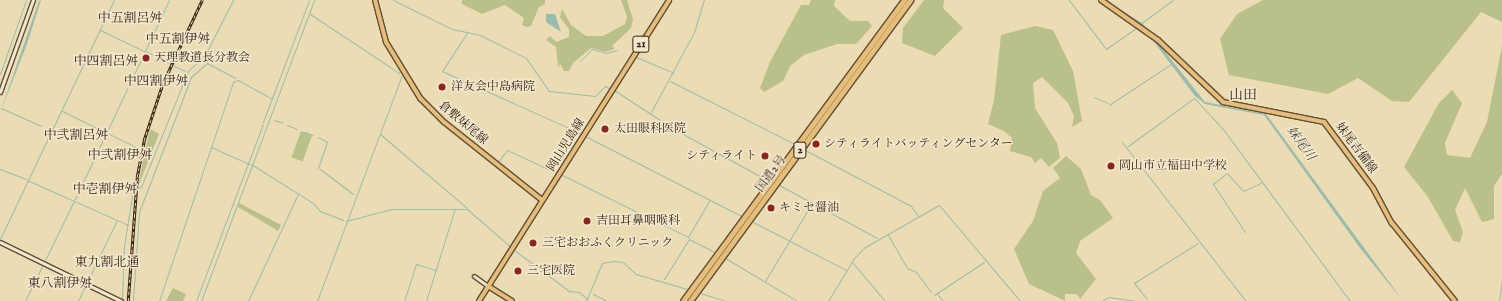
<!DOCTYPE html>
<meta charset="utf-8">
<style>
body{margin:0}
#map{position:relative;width:1502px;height:301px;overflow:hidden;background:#ecdcb4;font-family:"IM FELL English","Noto Serif JP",serif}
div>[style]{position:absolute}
.green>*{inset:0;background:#b9c08c;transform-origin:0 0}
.water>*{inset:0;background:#99bcac}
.stream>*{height:1px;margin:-0.5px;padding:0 0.5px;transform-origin:0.5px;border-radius:0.5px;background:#99bcac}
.roads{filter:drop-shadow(1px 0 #604e38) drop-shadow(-1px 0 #604e38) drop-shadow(0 1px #604e38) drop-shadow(0 -1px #604e38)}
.minor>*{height:3px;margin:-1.5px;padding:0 1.5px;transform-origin:1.5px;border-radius:1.5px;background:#f3e8ce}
.major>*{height:4px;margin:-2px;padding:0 2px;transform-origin:2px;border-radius:2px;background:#e6be7a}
.highway>*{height:4.5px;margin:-2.25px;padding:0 2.25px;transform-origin:2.25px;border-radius:2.25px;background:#e6be7a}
.rail>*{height:2.5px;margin-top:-1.25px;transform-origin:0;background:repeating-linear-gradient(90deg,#f3e8ce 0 3px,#321f0e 0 6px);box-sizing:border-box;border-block:1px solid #321f0e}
.dots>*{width:11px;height:11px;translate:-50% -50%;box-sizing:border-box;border:2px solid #f3e8ce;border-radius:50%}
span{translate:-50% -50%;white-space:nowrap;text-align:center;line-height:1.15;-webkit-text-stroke:3px #f3e8ce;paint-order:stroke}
.shield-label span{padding:1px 3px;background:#f3e8ce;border:1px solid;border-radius:3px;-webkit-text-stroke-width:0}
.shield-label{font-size:11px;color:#321f0e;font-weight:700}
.poi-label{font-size:12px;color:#321f0e}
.left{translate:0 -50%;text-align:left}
.right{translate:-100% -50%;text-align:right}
.street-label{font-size:12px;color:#321f0e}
.neighbourhood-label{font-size:13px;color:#321f0e}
.water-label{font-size:13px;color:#514e3d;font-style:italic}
.quarter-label{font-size:14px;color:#321f0e}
</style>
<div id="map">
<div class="green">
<div style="clip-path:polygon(462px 0,545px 0,545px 4px,539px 7px,531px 26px,526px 27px,522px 25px,524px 18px,505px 5px,482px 14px,462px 4px)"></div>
<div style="clip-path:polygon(621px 0,627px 0,633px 19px,631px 28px,612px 46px,615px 49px,605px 52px,591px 48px,573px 63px,569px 71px,564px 71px,560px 64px,558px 67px,556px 47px,546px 40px,550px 36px,556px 42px,569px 37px,569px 29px,560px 17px,562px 9px,571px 25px,586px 36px,603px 36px,625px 24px,627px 17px)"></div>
<div style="clip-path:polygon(811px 0,835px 0,834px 6px,850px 21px,868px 21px,872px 26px,856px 44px,837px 44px,804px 55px,790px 66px,783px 81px,764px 92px,760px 88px,770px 62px,801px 5px,809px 5px)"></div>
<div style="clip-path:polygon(924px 0,944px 0,943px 8px,963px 28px,935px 56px,902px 43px,903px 28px)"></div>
<div style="clip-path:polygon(1263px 0,1502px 0,1502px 22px,1481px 12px,1409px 102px,1392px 101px,1358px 78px,1328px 94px,1229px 75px,1220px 39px,1237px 14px)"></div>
<div style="clip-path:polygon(1035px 26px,1053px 30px,1073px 71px,1082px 121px,1072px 127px,1074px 116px,1068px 103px,1042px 77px,1033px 83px,1035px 108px,1057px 143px,1060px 158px,1049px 167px,1041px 158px,1035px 163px,1031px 157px,1010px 151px,1012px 138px,1004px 131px,988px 124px,994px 100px,1001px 35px)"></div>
<div style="clip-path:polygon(1502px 46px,1502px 174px,1494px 186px,1494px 219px,1482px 222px,1465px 188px,1455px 210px,1463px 232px,1460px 242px,1453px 241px,1428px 197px,1404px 167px,1439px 103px,1452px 90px,1462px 103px,1445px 143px,1447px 155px,1470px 158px,1487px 122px)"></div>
<div style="clip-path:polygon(150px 129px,159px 134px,138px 187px,143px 160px)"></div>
<div style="left:301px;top:131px;width:12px;height:28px;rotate:20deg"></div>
<div style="clip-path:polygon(1066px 156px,1081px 169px,1091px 195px,1100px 200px,1113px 218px,1080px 241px,1076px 253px,1096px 279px,1080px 299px,1077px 294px,1065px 294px,1065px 301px,1029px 284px,1014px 249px,1033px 221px,1043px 191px,1060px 178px,1053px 168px)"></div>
<div style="clip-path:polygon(239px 203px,281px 225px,278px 231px,238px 207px)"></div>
<div style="clip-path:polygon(173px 288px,186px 294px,183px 301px,166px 301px)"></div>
</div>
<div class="water">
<div style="clip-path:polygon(41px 0,27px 44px,0 113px,39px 1px)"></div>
<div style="clip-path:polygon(1105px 0,1142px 23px,1205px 102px,1266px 114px,1403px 301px,1360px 248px,1264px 115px,1205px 104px,1195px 96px,1141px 25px)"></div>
<div style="clip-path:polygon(546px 14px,555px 14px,561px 32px,546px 22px)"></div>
</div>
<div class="stream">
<div style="left:393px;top:0;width:66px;rotate:26.2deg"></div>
<div style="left:452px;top:29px;width:29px;rotate:12deg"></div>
<div style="left:480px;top:35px;width:51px;rotate:26.6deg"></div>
<div style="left:526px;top:58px;width:40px;rotate:55.1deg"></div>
<div style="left:549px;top:91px;width:46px;rotate:6.2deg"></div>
<div style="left:595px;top:96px;width:14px;rotate:-45deg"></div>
<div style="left:605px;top:86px;width:7px;rotate:27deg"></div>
<div style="left:1069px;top:0;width:61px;rotate:52.9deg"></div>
<div style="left:1106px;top:49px;width:37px;rotate:-35deg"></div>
<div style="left:310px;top:14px;width:107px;rotate:33.5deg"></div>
<div style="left:1140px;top:24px;width:41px;rotate:-36deg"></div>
<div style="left:100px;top:30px;width:49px;rotate:25.5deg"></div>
<div style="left:467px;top:33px;width:45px;rotate:123.3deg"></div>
<div style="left:442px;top:71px;width:154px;rotate:24.2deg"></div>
<div style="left:145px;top:51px;width:28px;rotate:26deg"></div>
<div style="left:636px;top:57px;width:41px;rotate:22.8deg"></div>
<div style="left:580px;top:61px;width:17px;rotate:-45deg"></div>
<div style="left:592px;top:49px;width:15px;rotate:16deg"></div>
<div style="left:606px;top:53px;width:11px;rotate:-15deg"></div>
<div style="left:174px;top:66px;width:12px;rotate:24deg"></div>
<div style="left:0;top:74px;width:78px;rotate:-70.6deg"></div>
<div style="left:670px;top:81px;width:138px;rotate:26.8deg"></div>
<div style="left:614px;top:90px;width:69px;rotate:33.2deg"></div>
<div style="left:672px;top:128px;width:108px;rotate:28.7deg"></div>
<div style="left:1094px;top:97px;width:15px;rotate:23deg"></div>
<div style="left:1109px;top:105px;width:74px;rotate:-33.5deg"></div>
<div style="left:1px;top:108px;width:44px;rotate:24.2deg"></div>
<div style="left:62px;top:111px;width:87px;rotate:26deg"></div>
<div style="left:651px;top:112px;width:91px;rotate:-61.7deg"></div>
<div style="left:694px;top:32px;width:34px;rotate:-73deg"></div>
<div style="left:274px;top:120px;width:9px;rotate:18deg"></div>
<div style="left:263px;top:122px;width:130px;rotate:-69.3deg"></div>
<div style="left:287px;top:125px;width:11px;rotate:22deg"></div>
<div style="left:452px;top:126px;width:50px;rotate:38.5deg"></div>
<div style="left:305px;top:132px;width:8px;rotate:23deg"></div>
<div style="left:380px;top:134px;width:114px;rotate:40.4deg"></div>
<div style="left:585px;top:136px;width:175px;rotate:27.1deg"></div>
<div style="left:318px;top:137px;width:10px;rotate:29deg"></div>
<div style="left:327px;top:142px;width:28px;rotate:109deg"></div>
<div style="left:1122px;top:142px;width:202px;rotate:52.1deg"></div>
<div style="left:1128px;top:146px;width:82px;rotate:-36deg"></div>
<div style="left:1194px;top:98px;width:42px;rotate:46.9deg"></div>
<div style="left:1223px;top:129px;width:214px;rotate:53.6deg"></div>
<div style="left:211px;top:147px;width:42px;rotate:24.1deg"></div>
<div style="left:805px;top:150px;width:120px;rotate:27.8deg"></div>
<div style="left:911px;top:206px;width:12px;rotate:55deg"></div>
<div style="left:145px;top:152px;width:8px;rotate:23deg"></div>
<div style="left:498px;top:162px;width:15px;rotate:-53deg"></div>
<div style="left:507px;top:150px;width:55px;rotate:24.7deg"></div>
<div style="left:251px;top:164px;width:73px;rotate:32.2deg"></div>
<div style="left:313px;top:203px;width:11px;rotate:49deg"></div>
<div style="left:320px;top:211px;width:25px;rotate:21deg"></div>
<div style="left:0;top:169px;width:28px;rotate:21deg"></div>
<div style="left:320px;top:169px;width:41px;rotate:37.1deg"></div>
<div style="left:560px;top:174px;width:143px;rotate:26.2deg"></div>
<div style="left:688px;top:237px;width:42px;rotate:-59.7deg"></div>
<div style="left:27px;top:180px;width:111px;rotate:24deg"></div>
<div style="left:779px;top:185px;width:111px;rotate:28.4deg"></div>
<div style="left:75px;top:199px;width:220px;rotate:-64.7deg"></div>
<div style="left:346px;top:221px;width:47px;rotate:-14.9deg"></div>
<div style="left:391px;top:209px;width:76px"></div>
<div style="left:467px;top:209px;width:60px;rotate:40.9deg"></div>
<div style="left:753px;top:222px;width:105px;rotate:27.3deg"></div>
<div style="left:1245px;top:232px;width:58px;rotate:-123.7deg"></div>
<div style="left:1213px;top:184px;width:18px;rotate:-38deg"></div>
<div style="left:1227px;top:173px;width:24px;rotate:48deg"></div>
<div style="left:1243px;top:191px;width:20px;rotate:-24deg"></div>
<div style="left:888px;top:235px;width:38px;rotate:60deg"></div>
<div style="left:907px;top:268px;width:10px;rotate:24deg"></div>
<div style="left:916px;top:272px;width:25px;rotate:53deg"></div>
<div style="left:0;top:239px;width:265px;rotate:-64.5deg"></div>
<div style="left:514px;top:250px;width:69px;rotate:36.7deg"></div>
<div style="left:569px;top:291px;width:10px;rotate:6deg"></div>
<div style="left:579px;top:292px;width:11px;rotate:41deg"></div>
<div style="left:725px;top:258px;width:84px;rotate:30.8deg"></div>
<div style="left:852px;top:262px;width:51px;rotate:49.8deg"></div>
<div style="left:664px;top:279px;width:47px;rotate:-58deg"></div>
<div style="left:689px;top:239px;width:28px;rotate:27deg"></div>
<div style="left:765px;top:281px;width:91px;rotate:-58.9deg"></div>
<div style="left:87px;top:282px;width:69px;rotate:-64.2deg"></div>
<div style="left:700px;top:293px;width:27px;rotate:17deg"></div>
<div style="left:593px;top:294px;width:16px;rotate:27deg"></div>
<div style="left:937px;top:294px;width:9px;rotate:49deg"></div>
<div style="left:934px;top:295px;width:60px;rotate:-33.4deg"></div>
<div style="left:1147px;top:299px;width:21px;rotate:-129deg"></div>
<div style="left:1134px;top:283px;width:75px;rotate:-32deg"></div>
<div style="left:122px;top:300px;width:54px;rotate:-87.9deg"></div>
<div style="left:124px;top:246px;width:57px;rotate:-80.9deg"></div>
<div style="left:133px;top:190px;width:9px;rotate:-21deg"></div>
<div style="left:141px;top:187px;width:125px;rotate:-67.9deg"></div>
<div style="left:188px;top:71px;width:23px;rotate:-43deg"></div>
<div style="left:205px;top:55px;width:62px;rotate:-63deg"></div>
<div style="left:25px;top:301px;width:111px;rotate:-63.9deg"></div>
<div style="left:78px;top:301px;width:17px;rotate:-65deg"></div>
<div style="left:133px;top:301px;width:89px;rotate:-86.1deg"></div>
<div style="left:139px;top:212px;width:145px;rotate:-68.9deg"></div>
<div style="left:191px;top:77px;width:21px;rotate:-41deg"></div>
<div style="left:207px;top:63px;width:32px;rotate:28deg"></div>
<div style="left:159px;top:301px;width:231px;rotate:-71.3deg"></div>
<div style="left:233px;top:82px;width:5px;rotate:-22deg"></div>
<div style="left:238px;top:80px;width:39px;rotate:29deg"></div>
<div style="left:196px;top:301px;width:189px;rotate:-69.3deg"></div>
<div style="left:201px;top:301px;width:322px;rotate:-69.4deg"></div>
<div style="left:248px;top:301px;width:118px;rotate:-65deg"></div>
<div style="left:317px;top:301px;width:241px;rotate:-69.4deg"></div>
<div style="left:404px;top:301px;width:39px;rotate:-72deg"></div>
<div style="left:416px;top:264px;width:21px;rotate:17deg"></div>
<div style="left:426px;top:301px;width:97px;rotate:-72.7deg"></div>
<div style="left:586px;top:301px;width:41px;rotate:-67.2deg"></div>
<div style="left:602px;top:263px;width:11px;rotate:-10deg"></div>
<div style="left:613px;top:261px;width:10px;rotate:6deg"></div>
<div style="left:623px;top:262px;width:18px;rotate:43deg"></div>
<div style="left:636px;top:274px;width:53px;rotate:16.4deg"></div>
<div style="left:828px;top:301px;width:50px;rotate:-58.8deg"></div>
<div style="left:854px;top:258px;width:16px;rotate:-45deg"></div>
<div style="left:865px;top:247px;width:85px;rotate:-29.6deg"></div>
<div style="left:939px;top:205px;width:126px;rotate:49.8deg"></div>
<div style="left:1102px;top:301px;width:7px;rotate:-34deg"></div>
<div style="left:1108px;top:297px;width:27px;rotate:8deg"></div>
<div style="left:1499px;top:301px;width:22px;rotate:-82deg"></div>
</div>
<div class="roads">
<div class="minor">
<div style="left:0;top:92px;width:98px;rotate:-70.3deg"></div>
<div style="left:0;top:242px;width:135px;rotate:26deg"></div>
<div style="left:474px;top:276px;width:17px;rotate:36deg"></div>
</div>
<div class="major">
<div style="left:375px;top:0;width:43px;rotate:75.3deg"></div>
<div style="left:386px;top:42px;width:66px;rotate:58.7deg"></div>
<div style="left:420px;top:98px;width:34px;rotate:45deg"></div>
<div style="left:444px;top:122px;width:125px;rotate:38.5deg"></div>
<div style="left:1101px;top:0;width:70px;rotate:35.1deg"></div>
<div style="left:1158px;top:40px;width:90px;rotate:43.6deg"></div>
<div style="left:1223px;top:102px;width:103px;rotate:11.2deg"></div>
<div style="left:1324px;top:122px;width:82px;rotate:53.4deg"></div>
<div style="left:1373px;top:188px;width:40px;rotate:62deg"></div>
<div style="left:1392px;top:223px;width:100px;rotate:51.1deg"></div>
<div style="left:488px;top:286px;width:28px;rotate:32deg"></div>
<div style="left:479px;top:301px;width:356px;rotate:-57.7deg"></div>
</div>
<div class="highway">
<div style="left:683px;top:301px;width:373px;rotate:-53.7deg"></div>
<div style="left:690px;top:301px;width:373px;rotate:-53.8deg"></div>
</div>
</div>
<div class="rail">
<div style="left:128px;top:301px;width:124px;rotate:-85.8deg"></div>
<div style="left:137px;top:177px;width:38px;rotate:-79deg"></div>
<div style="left:144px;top:140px;width:60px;rotate:-71.6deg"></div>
<div style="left:163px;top:83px;width:92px;rotate:-64.8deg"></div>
</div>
<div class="dots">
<div style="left:146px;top:58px;background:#8f2418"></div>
<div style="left:442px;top:87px;background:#8f2418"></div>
<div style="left:605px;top:129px;background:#8f2418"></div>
<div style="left:816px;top:144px;background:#8f2418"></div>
<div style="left:765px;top:156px;background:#8f2418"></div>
<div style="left:1111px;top:166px;background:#8f2418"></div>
<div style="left:771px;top:208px;background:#8f2418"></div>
<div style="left:587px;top:221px;background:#8f2418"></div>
<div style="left:533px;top:243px;background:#8f2418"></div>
<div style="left:518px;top:271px;background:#8f2418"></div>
</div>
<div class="shield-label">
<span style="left:641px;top:44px">21</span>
<span style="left:800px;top:150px">2</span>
</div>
<div class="poi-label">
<span class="left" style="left:154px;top:58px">天理教道長分教会</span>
<span class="left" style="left:451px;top:87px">洋友会中島病院</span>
<span class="left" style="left:614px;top:129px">太田眼科医院</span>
<span class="left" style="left:824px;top:144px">シティライトバッティングセンター</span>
<span class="right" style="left:757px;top:156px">シティライト</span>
<span class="left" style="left:1119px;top:166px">岡山市立福田中学校</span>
<span class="left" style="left:779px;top:208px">キミセ醤油</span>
<span class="left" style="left:596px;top:221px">吉田耳鼻咽喉科</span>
<span class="left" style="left:542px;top:243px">三宅おおふくクリニック</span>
<span class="left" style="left:527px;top:271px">三宅医院</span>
</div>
<div class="street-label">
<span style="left:463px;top:123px;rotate:40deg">倉敷妹尾線</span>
<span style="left:566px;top:145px;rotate:-58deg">岡山児島線</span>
<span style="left:1356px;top:148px;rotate:53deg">妹尾吉備線</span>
<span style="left:771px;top:174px;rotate:-54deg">国道2号</span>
</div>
<div class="neighbourhood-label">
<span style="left:130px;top:19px">中五割呂舛</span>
<span style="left:178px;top:40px">中五割伊舛</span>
<span style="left:106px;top:62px">中四割呂舛</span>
<span style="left:156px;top:82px">中四割伊舛</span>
<span style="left:76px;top:136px">中弐割呂舛</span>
<span style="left:120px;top:156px">中弐割伊舛</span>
<span style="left:105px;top:190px">中壱割伊舛</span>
<span style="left:107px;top:263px">東九割北通</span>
<span style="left:60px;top:284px">東八割伊舛</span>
</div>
<div class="water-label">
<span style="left:1300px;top:144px;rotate:54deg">妹尾川</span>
</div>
<div class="quarter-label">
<span style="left:1243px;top:95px">山田</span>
</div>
</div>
